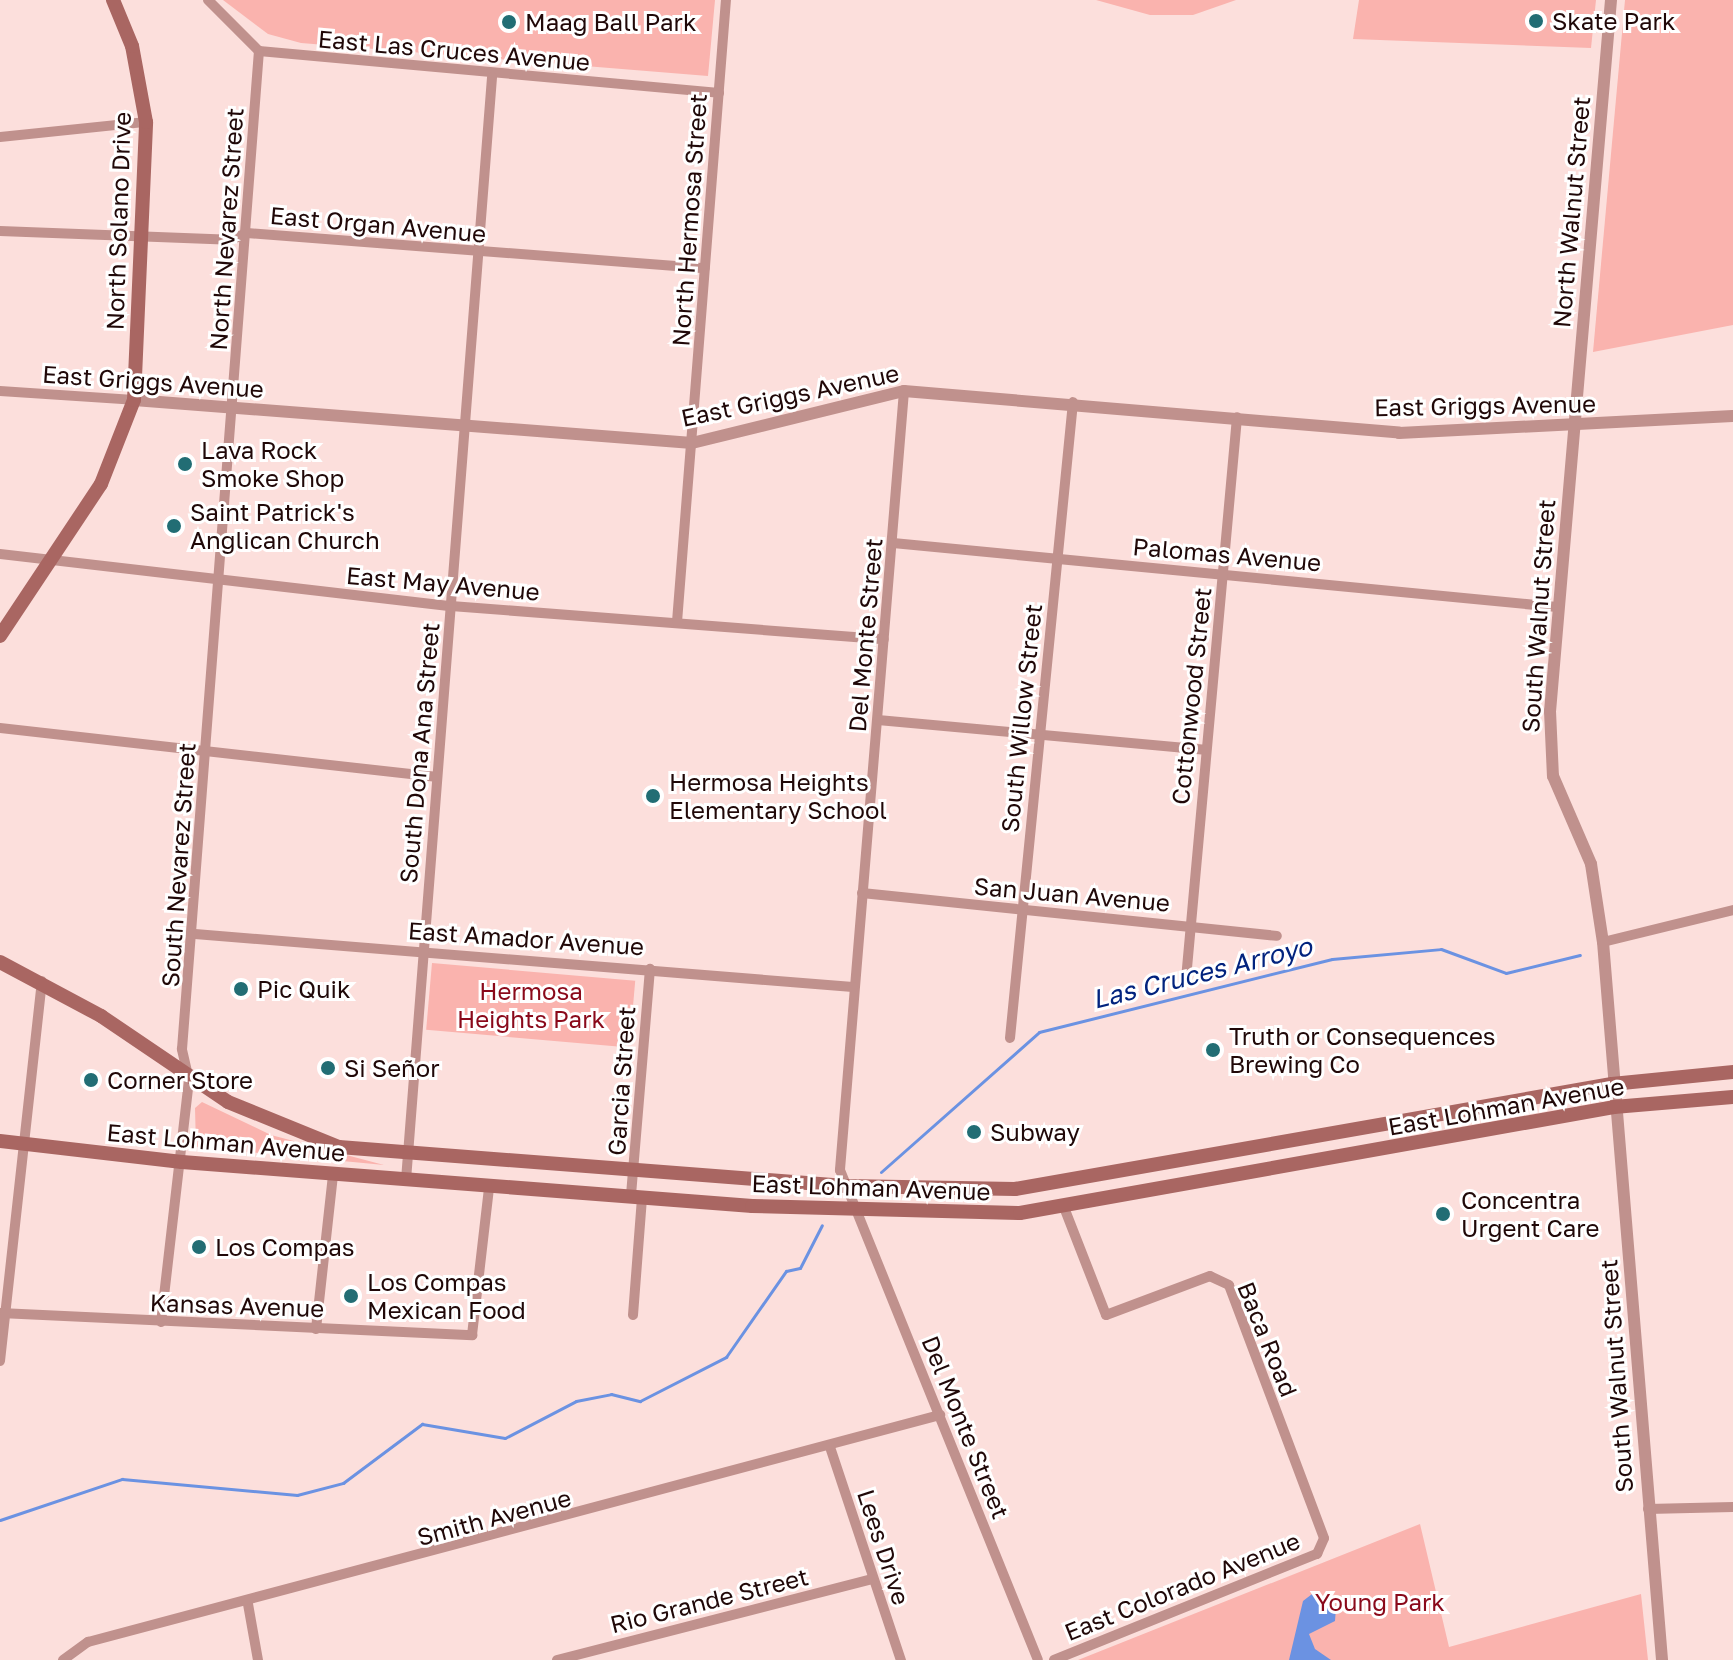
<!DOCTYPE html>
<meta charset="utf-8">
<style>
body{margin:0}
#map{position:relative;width:1733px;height:1660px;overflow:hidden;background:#fcdfdc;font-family:"Golos Text",sans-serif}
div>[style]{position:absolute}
.green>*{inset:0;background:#fab3ae;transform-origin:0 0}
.water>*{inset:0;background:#6b92e2}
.stream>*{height:3px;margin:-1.5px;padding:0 1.5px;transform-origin:1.5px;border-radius:1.5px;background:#6b92e2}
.minor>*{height:10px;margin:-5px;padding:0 5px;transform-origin:5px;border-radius:5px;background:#c0918d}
.tertiary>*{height:12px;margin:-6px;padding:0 6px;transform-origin:6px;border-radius:6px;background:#c0918d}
.secondary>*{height:14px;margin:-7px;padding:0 7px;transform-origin:7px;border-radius:7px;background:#a96662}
.dots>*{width:22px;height:22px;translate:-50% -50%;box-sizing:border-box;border:4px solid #fff;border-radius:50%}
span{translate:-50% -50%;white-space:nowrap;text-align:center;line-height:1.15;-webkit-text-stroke:6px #fff;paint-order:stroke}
.poi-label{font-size:24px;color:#200808}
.left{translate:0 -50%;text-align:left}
.street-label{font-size:24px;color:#200808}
.park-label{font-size:24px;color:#8a091a}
.water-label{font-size:26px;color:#02237e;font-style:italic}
</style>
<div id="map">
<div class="green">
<div style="clip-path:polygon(223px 0,715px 0,708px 76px,301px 43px,268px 34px)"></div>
<div style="clip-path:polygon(1096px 0,1236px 0,1193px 15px,1150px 15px)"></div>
<div style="clip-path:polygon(1359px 0,1596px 0,1591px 48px,1353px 39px)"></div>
<div style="clip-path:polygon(1625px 0,1733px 0,1733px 325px,1593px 352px)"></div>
<div style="left:432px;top:963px;width:204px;height:67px;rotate:5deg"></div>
<div style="clip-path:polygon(202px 1102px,271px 1135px,384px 1165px,196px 1147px,195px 1108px)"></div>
<div style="clip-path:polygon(1420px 1524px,1449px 1647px,1641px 1594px,1648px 1660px,1078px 1660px)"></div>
</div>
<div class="water">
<div style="clip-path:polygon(1316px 1591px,1336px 1608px,1335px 1621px,1309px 1634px,1315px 1649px,1331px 1660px,1289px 1660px,1303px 1601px)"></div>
</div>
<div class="stream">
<div style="left:881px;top:1172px;width:211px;rotate:-41.5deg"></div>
<div style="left:1039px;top:1032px;width:302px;rotate:-14deg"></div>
<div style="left:1332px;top:959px;width:109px;rotate:-5.2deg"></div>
<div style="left:1441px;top:949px;width:69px;rotate:20.3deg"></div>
<div style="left:1506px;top:973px;width:76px;rotate:-13.7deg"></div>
<div style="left:0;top:1520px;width:129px;rotate:-18.6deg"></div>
<div style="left:122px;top:1479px;width:176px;rotate:5.2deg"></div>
<div style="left:297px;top:1495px;width:48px;rotate:-14.6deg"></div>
<div style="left:343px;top:1483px;width:99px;rotate:-36.8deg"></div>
<div style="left:422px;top:1424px;width:84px;rotate:9.6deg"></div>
<div style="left:505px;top:1438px;width:80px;rotate:-27.5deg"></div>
<div style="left:576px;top:1401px;width:36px;rotate:-11deg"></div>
<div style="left:611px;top:1394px;width:30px;rotate:14deg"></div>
<div style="left:640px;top:1401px;width:97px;rotate:-27.1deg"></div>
<div style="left:726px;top:1357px;width:105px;rotate:-55.1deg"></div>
<div style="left:786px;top:1271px;width:14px;rotate:-12deg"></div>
<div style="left:800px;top:1268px;width:48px;rotate:-62.9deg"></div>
</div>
<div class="minor">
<div style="left:208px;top:0;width:72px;rotate:45deg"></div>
<div style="left:259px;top:51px;width:462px;rotate:5.2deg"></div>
<div style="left:0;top:137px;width:147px;rotate:-5.9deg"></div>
<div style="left:0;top:231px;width:230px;rotate:2.2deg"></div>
<div style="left:230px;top:240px;width:18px;rotate:-22deg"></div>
<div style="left:247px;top:233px;width:459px;rotate:4.4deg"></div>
<div style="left:0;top:391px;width:134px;rotate:3.8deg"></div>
<div style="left:904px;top:391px;width:782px;rotate:94.7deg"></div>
<div style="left:840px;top:1170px;width:528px;rotate:68deg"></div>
<div style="left:893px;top:543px;width:667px;rotate:5.51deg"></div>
<div style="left:0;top:554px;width:454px;rotate:6.6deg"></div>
<div style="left:451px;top:606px;width:434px;rotate:4.4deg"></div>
<div style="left:677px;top:622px;width:624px;rotate:-85.5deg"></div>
<div style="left:878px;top:720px;width:328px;rotate:5.2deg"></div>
<div style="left:0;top:728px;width:438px;rotate:6.4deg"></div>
<div style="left:862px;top:893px;width:417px;rotate:5.9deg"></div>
<div style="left:195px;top:934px;width:660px;rotate:4.61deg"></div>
<div style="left:1603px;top:942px;width:134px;rotate:-13.8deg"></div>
<div style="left:1186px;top:979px;width:564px;rotate:-84.81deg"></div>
<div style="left:1010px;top:1038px;width:639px;rotate:-84.34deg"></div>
<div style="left:406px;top:1180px;width:1106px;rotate:-85.54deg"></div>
<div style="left:631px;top:1195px;width:227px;rotate:-85.2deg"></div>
<div style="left:0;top:1313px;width:473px;rotate:2.7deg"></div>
<div style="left:472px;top:1335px;width:149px;rotate:-83.4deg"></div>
<div style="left:633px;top:1315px;width:117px;rotate:-85.6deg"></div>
<div style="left:161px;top:1322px;width:244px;rotate:-83.4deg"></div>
<div style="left:189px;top:1080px;width:32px;rotate:-103deg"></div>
<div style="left:182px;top:1049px;width:1001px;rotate:-85.59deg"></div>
<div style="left:316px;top:1329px;width:155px;rotate:-83.7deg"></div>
<div style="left:0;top:1361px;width:382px;rotate:-83.7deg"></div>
<div style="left:830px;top:1447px;width:225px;rotate:71.6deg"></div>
<div style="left:1648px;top:1509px;width:85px;rotate:-1.3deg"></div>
<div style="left:248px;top:1604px;width:57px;rotate:79.9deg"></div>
<div style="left:63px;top:1660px;width:31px;rotate:-36deg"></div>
<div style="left:88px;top:1642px;width:882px;rotate:-14.92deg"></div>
<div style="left:557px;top:1660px;width:325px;rotate:-14.4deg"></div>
<div style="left:1054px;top:1660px;width:284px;rotate:-22deg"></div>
<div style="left:1317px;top:1554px;width:17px;rotate:-66deg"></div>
<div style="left:1324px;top:1538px;width:270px;rotate:-110.6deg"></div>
<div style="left:1229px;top:1285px;width:21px;rotate:-155deg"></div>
<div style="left:1210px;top:1276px;width:111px;rotate:159.4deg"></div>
<div style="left:1106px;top:1315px;width:113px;rotate:-111.3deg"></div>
</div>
<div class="tertiary">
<div style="left:1611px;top:0;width:714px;rotate:94.9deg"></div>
<div style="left:1550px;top:711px;width:65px;rotate:87.4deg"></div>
<div style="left:1553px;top:776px;width:96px;rotate:66.6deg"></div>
<div style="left:1591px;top:864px;width:79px;rotate:81.3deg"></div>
<div style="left:1603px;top:942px;width:720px;rotate:85.3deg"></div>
<div style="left:134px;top:400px;width:560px;rotate:4.41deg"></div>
<div style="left:692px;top:443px;width:218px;rotate:-13.8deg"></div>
<div style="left:904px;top:391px;width:497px;rotate:4.8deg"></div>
<div style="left:1399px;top:433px;width:334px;rotate:-2.9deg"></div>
</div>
<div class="secondary">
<div style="left:0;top:636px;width:182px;rotate:-56.4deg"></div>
<div style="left:101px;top:484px;width:90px;rotate:-68.6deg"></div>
<div style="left:134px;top:400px;width:278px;rotate:-87.5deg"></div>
<div style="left:146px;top:122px;width:77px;rotate:-100.4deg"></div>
<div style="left:132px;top:46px;width:50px;rotate:-112.4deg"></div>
<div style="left:0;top:962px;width:115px;rotate:28.1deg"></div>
<div style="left:101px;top:1016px;width:153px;rotate:34.1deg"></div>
<div style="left:228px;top:1102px;width:120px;rotate:22.1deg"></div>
<div style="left:339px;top:1147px;width:508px;rotate:4.4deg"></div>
<div style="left:846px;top:1186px;width:169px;rotate:1deg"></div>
<div style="left:1015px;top:1189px;width:606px;rotate:-9.98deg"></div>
<div style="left:1612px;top:1084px;width:122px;rotate:-5.7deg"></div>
<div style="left:0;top:1141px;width:183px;rotate:6.6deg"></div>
<div style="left:182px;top:1162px;width:572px;rotate:4.41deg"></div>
<div style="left:752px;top:1206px;width:268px;rotate:1.5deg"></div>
<div style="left:1020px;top:1213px;width:603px;rotate:-10.12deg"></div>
<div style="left:1614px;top:1107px;width:119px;rotate:-4.8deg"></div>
</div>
<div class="dots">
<div style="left:1536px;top:21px;background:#226d74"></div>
<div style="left:509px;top:22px;background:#226d74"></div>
<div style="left:185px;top:464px;background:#226d74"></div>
<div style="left:174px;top:526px;background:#226d74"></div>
<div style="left:653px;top:796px;background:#226d74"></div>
<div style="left:241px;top:989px;background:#226d74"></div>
<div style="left:1213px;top:1050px;background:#226d74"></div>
<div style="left:328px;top:1068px;background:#226d74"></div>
<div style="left:91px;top:1080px;background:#226d74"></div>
<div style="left:974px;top:1132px;background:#226d74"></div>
<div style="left:1443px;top:1214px;background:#226d74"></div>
<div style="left:199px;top:1247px;background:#226d74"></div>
<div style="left:351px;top:1296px;background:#226d74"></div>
</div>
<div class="poi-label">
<span class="left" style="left:1552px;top:21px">Skate Park</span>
<span class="left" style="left:525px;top:22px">Maag Ball Park</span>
<span class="left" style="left:201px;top:464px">Lava Rock<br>Smoke Shop</span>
<span class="left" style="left:190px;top:526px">Saint Patrick's<br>Anglican Church</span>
<span class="left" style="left:669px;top:796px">Hermosa Heights<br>Elementary School</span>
<span class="left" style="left:257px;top:989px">Pic Quik</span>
<span class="left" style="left:1229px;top:1050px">Truth or Consequences<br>Brewing Co</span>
<span class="left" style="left:344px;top:1068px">Si Señor</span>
<span class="left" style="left:107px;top:1080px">Corner Store</span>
<span class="left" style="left:990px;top:1132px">Subway</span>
<span class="left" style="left:1461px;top:1214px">Concentra<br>Urgent Care</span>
<span class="left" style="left:215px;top:1247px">Los Compas</span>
<span class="left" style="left:367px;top:1296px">Los Compas<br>Mexican Food</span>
</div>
<div class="street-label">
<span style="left:454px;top:50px;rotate:5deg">East Las Cruces Avenue</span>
<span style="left:1571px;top:212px;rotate:-85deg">North Walnut Street</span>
<span style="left:689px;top:220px;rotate:-86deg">North Hermosa Street</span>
<span style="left:118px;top:221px;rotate:-88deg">North Solano Drive</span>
<span style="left:378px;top:224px;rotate:5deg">East Organ Avenue</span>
<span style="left:226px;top:229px;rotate:-86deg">North Nevarez Street</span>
<span style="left:153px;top:381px;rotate:4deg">East Griggs Avenue</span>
<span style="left:790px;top:395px;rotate:-12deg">East Griggs Avenue</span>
<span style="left:1485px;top:405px;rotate:-1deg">East Griggs Avenue</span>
<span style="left:1227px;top:554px;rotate:5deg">Palomas Avenue</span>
<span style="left:443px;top:583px;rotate:5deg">East May Avenue</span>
<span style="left:1538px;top:616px;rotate:-86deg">South Walnut Street</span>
<span style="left:865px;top:635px;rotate:-85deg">Del Monte Street</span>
<span style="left:1191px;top:696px;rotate:-84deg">Cottonwood Street</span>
<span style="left:1021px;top:718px;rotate:-84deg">South Willow Street</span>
<span style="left:419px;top:753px;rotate:-85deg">South Dona Ana Street</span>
<span style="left:178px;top:865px;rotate:-86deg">South Nevarez Street</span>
<span style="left:1072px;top:894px;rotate:5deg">San Juan Avenue</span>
<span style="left:526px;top:938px;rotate:4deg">East Amador Avenue</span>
<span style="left:621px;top:1081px;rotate:-86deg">Garcia Street</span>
<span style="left:1506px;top:1106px;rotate:-10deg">East Lohman Avenue</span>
<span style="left:226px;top:1142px;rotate:5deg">East Lohman Avenue</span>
<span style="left:871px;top:1187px;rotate:2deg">East Lohman Avenue</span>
<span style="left:237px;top:1305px;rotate:2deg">Kansas Avenue</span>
<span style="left:1268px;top:1339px;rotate:68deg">Baca Road</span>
<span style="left:1616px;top:1376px;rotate:-94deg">South Walnut Street</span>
<span style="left:966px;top:1427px;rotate:68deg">Del Monte Street</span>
<span style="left:494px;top:1517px;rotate:-15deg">Smith Avenue</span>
<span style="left:884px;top:1547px;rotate:72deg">Lees Drive</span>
<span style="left:1182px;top:1586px;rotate:-22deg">East Colorado Avenue</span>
<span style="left:709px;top:1600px;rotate:-14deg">Rio Grande Street</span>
</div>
<div class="park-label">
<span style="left:531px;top:1005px">Hermosa<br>Heights Park</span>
<span style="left:1380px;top:1602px">Young Park</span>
</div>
<div class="water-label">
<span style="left:1202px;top:973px;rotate:-14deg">Las Cruces Arroyo</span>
</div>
</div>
